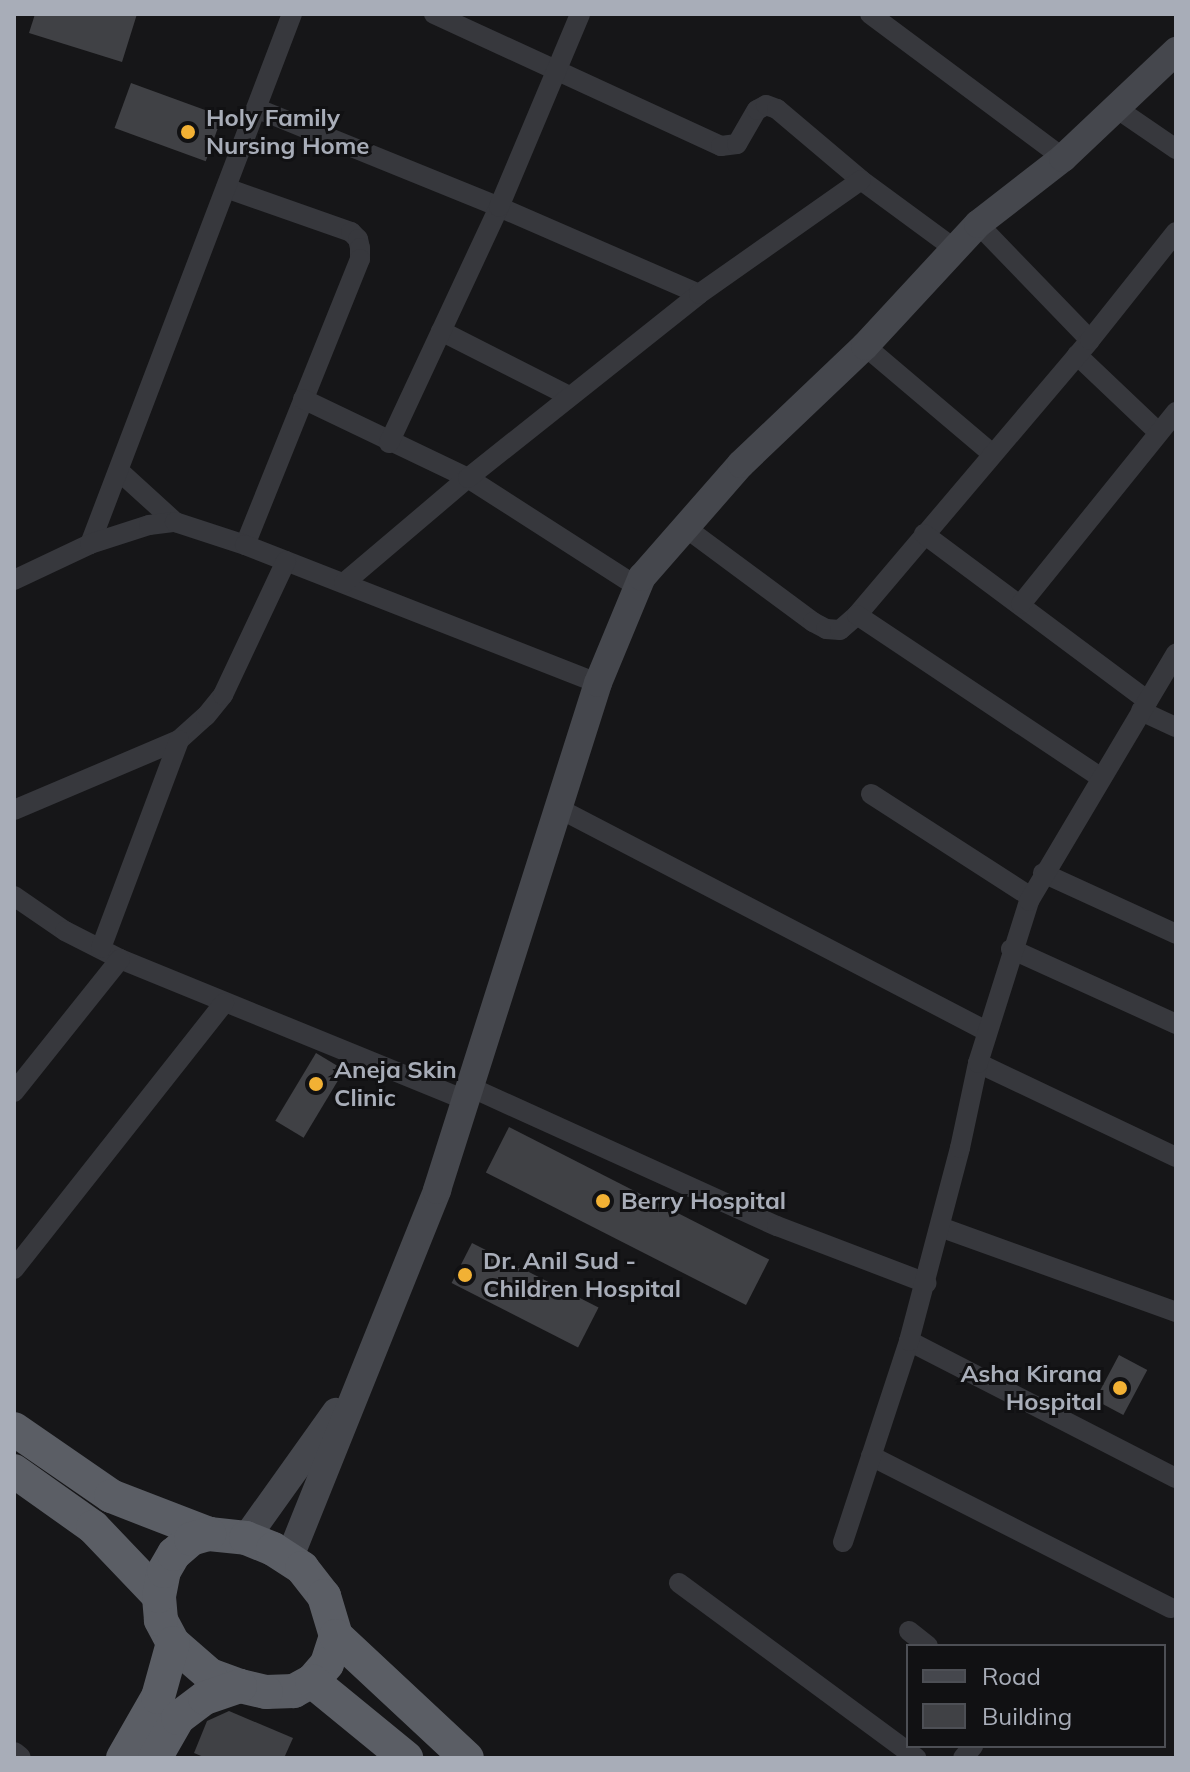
<!DOCTYPE html>
<style>
body{margin:0}
#map{position:relative;width:1190px;height:1772px;overflow:hidden;background:#161618;font-family:Mulish,sans-serif}
div>[style]{position:absolute}
.building>*{inset:0;background:#404145;transform-origin:0 0}
.minor>*{height:20px;margin:-10px;padding:0 10px;transform-origin:10px;border-radius:10px;background:#37383d}
.tertiary>*{height:24px;margin:-12px;padding:0 12px;transform-origin:12px;border-radius:12px;background:#37383d}
.secondary>*{height:28px;margin:-14px;padding:0 14px;transform-origin:14px;border-radius:14px;background:#45474d}
.trunk>*{height:34px;margin:-17px;padding:0 17px;transform-origin:17px;border-radius:17px;background:#5b5e65}
.dots>*{width:22px;height:22px;translate:-50% -50%;box-sizing:border-box;border:4px solid #111113;border-radius:50%}
span{translate:-50% -50%;white-space:nowrap;text-align:center;line-height:1.15;-webkit-text-stroke:6px #111113;paint-order:stroke}
.poi-label{font-size:24px;color:#a8adb8;font-weight:700}
.left{translate:0 -50%;text-align:left}
.right{translate:-100% -50%;text-align:right}
.frame{position:absolute;inset:0;border:16px solid #a8adb8;pointer-events:none}
.legend{position:absolute;left:906px;top:1644px;width:260px;height:104px;box-sizing:border-box;background:#111113;border:2px solid #4d4f55;margin:0;padding:10px 14px;list-style:none;font-size:24px;color:#a8adb8}
.legend li{display:flex;align-items:center;gap:16px;height:40px}
.legend b{width:40px;border:2px solid #4d4f55}
</style>
<div id="map">
<div class="building">
<div style="clip-path:polygon(35px 14px,137px 14px,122px 62px,29px 33px)"></div>
<div style="left:131px;top:83px;width:97px;height:48px;rotate:20deg"></div>
<div style="left:316px;top:1053px;width:33px;height:79px;rotate:31deg"></div>
<div style="left:509px;top:1127px;width:292px;height:51px;rotate:27deg"></div>
<div style="left:472px;top:1243px;width:142px;height:45px;rotate:27deg"></div>
<div style="left:1119px;top:1355px;width:32px;height:51px;rotate:28deg"></div>
<div style="clip-path:polygon(229px 1711px,293px 1738px,284px 1758px,206px 1758px,194px 1753px,207px 1721px)"></div>
</div>
<div class="minor">
<div style="left:434px;top:14px;width:316px;rotate:24.7deg"></div>
<div style="left:721px;top:146px;width:16px;rotate:-7deg"></div>
<div style="left:737px;top:144px;width:39px;rotate:-60deg"></div>
<div style="left:757px;top:110px;width:10px;rotate:-29deg"></div>
<div style="left:766px;top:105px;width:12px;rotate:20deg"></div>
<div style="left:777px;top:109px;width:110px;rotate:40.2deg"></div>
<div style="left:861px;top:180px;width:117px;rotate:36.3deg"></div>
<div style="left:870px;top:14px;width:241px;rotate:36.7deg"></div>
<div style="left:1116px;top:108px;width:73px;rotate:34.3deg"></div>
<div style="left:258px;top:109px;width:260px;rotate:22.1deg"></div>
<div style="left:499px;top:207px;width:218px;rotate:23.5deg"></div>
<div style="left:226px;top:188px;width:133px;rotate:19.4deg"></div>
<div style="left:351px;top:232px;width:10px;rotate:45deg"></div>
<div style="left:358px;top:239px;width:9px;rotate:77deg"></div>
<div style="left:360px;top:248px;width:11px;rotate:90deg"></div>
<div style="left:360px;top:259px;width:308px;rotate:111.9deg"></div>
<div style="left:978px;top:224px;width:161px;rotate:46deg"></div>
<div style="left:441px;top:331px;width:144px;rotate:26.9deg"></div>
<div style="left:865px;top:346px;width:165px;rotate:40.3deg"></div>
<div style="left:1077px;top:355px;width:110px;rotate:43.5deg"></div>
<div style="left:303px;top:399px;width:183px;rotate:25.6deg"></div>
<div style="left:468px;top:478px;width:202px;rotate:32.7deg"></div>
<div style="left:389px;top:443px;width:260px;rotate:-65deg"></div>
<div style="left:499px;top:207px;width:209px;rotate:-67.2deg"></div>
<div style="left:119px;top:471px;width:76px;rotate:42.3deg"></div>
<div style="left:686px;top:528px;width:158px;rotate:36.5deg"></div>
<div style="left:813px;top:622px;width:15px;rotate:28deg"></div>
<div style="left:826px;top:629px;width:14px;rotate:4deg"></div>
<div style="left:840px;top:630px;width:23px;rotate:-41deg"></div>
<div style="left:857px;top:615px;width:360px;rotate:-49.7deg"></div>
<div style="left:1090px;top:340px;width:138px;rotate:-51.5deg"></div>
<div style="left:924px;top:534px;width:279px;rotate:36.7deg"></div>
<div style="left:90px;top:544px;width:567px;rotate:-69.14deg"></div>
<div style="left:14px;top:580px;width:84px;rotate:-25.3deg"></div>
<div style="left:90px;top:544px;width:62px;rotate:-17.9deg"></div>
<div style="left:149px;top:525px;width:26px;rotate:-7deg"></div>
<div style="left:175px;top:522px;width:74px;rotate:18.2deg"></div>
<div style="left:245px;top:545px;width:379px;rotate:21.4deg"></div>
<div style="left:344px;top:583px;width:162px;rotate:-40.3deg"></div>
<div style="left:468px;top:478px;width:295px;rotate:-38.5deg"></div>
<div style="left:699px;top:294px;width:198px;rotate:-35.1deg"></div>
<div style="left:1021px;top:604px;width:247px;rotate:-51.1deg"></div>
<div style="left:857px;top:615px;width:292px;rotate:33.7deg"></div>
<div style="left:1141px;top:711px;width:38px;rotate:25deg"></div>
<div style="left:871px;top:794px;width:190px;rotate:32.8deg"></div>
<div style="left:558px;top:808px;width:483px;rotate:27.5deg"></div>
<div style="left:14px;top:810px;width:179px;rotate:-23deg"></div>
<div style="left:179px;top:740px;width:36px;rotate:-42deg"></div>
<div style="left:206px;top:716px;width:27px;rotate:-51deg"></div>
<div style="left:223px;top:695px;width:148px;rotate:-64.8deg"></div>
<div style="left:1043px;top:873px;width:146px;rotate:24.6deg"></div>
<div style="left:14px;top:896px;width:62px;rotate:34.5deg"></div>
<div style="left:65px;top:931px;width:62px;rotate:27deg"></div>
<div style="left:120px;top:959px;width:373px;rotate:22.2deg"></div>
<div style="left:101px;top:948px;width:222px;rotate:-69.4deg"></div>
<div style="left:1011px;top:949px;width:181px;rotate:24.4deg"></div>
<div style="left:978px;top:1063px;width:219px;rotate:25.4deg"></div>
<div style="left:470px;top:1087px;width:337px;rotate:24.4deg"></div>
<div style="left:777px;top:1226px;width:160px;rotate:20.9deg"></div>
<div style="left:14px;top:1092px;width:170px;rotate:-51.4deg"></div>
<div style="left:940px;top:1227px;width:251px;rotate:19.8deg"></div>
<div style="left:14px;top:1269px;width:339px;rotate:-51.7deg"></div>
<div style="left:909px;top:1341px;width:300px;rotate:27.2deg"></div>
<div style="left:871px;top:1456px;width:336px;rotate:26.9deg"></div>
<div style="left:843px;top:1542px;width:212px;rotate:-71.8deg"></div>
<div style="left:909px;top:1341px;width:200px;rotate:-75.2deg"></div>
<div style="left:960px;top:1148px;width:87px;rotate:-78deg"></div>
<div style="left:978px;top:1063px;width:170px;rotate:-72.5deg"></div>
<div style="left:1029px;top:901px;width:288px;rotate:-59.3deg"></div>
<div style="left:679px;top:1583px;width:295px;rotate:36.4deg"></div>
<div style="left:909px;top:1631px;width:24px;rotate:38deg"></div>
<div style="left:963px;top:1758px;width:16px;rotate:-50deg"></div>
</div>
<div class="tertiary">
<div style="left:14px;top:1754px;width:6px;rotate:39deg"></div>
</div>
<div class="secondary">
<div style="left:246px;top:1538px;width:155px;rotate:-54.5deg"></div>
<div style="left:289px;top:1559px;width:398px;rotate:-68.1deg"></div>
<div style="left:437px;top:1190px;width:532px;rotate:-72.38deg"></div>
<div style="left:598px;top:683px;width:115px;rotate:-67.5deg"></div>
<div style="left:642px;top:577px;width:150px;rotate:-48.8deg"></div>
<div style="left:741px;top:464px;width:171px;rotate:-43.6deg"></div>
<div style="left:865px;top:346px;width:166px;rotate:-47.2deg"></div>
<div style="left:978px;top:224px;width:108px;rotate:-37.8deg"></div>
<div style="left:1063px;top:158px;width:156px;rotate:-43.4deg"></div>
</div>
<div class="trunk">
<div style="left:14px;top:1429px;width:118px;rotate:34.6deg"></div>
<div style="left:111px;top:1496px;width:105px;rotate:21.2deg"></div>
<div style="left:14px;top:1471px;width:97px;rotate:35.3deg"></div>
<div style="left:93px;top:1527px;width:95px;rotate:46.3deg"></div>
<div style="left:209px;top:1534px;width:37px;rotate:6deg"></div>
<div style="left:246px;top:1538px;width:29px;rotate:22deg"></div>
<div style="left:273px;top:1549px;width:35px;rotate:33deg"></div>
<div style="left:302px;top:1568px;width:36px;rotate:52deg"></div>
<div style="left:324px;top:1596px;width:42px;rotate:73.3deg"></div>
<div style="left:336px;top:1636px;width:29px;rotate:108deg"></div>
<div style="left:327px;top:1664px;width:23px;rotate:131deg"></div>
<div style="left:312px;top:1681px;width:21px;rotate:151deg"></div>
<div style="left:294px;top:1691px;width:28px;rotate:178deg"></div>
<div style="left:266px;top:1692px;width:27px;rotate:-167deg"></div>
<div style="left:240px;top:1686px;width:32px;rotate:-160deg"></div>
<div style="left:210px;top:1675px;width:49px;rotate:-139.1deg"></div>
<div style="left:173px;top:1643px;width:26px;rotate:-118deg"></div>
<div style="left:161px;top:1620px;width:24px;rotate:-95deg"></div>
<div style="left:159px;top:1596px;width:25px;rotate:-79deg"></div>
<div style="left:164px;top:1571px;width:20px;rotate:-60deg"></div>
<div style="left:174px;top:1554px;width:23px;rotate:-41deg"></div>
<div style="left:191px;top:1539px;width:19px;rotate:-16deg"></div>
<div style="left:336px;top:1636px;width:179px;rotate:43deg"></div>
<div style="left:312px;top:1681px;width:122px;rotate:39.3deg"></div>
<div style="left:123px;top:1758px;width:70px;rotate:-60.2deg"></div>
<div style="left:158px;top:1697px;width:56px;rotate:-74.5deg"></div>
<div style="left:155px;top:1758px;width:46px;rotate:-60.1deg"></div>
<div style="left:178px;top:1718px;width:34px;rotate:-37deg"></div>
<div style="left:205px;top:1698px;width:37px;rotate:-19deg"></div>
</div>
<div class="dots">
<div style="left:188px;top:132px;background:#f2b134"></div>
<div style="left:316px;top:1084px;background:#f2b134"></div>
<div style="left:603px;top:1201px;background:#f2b134"></div>
<div style="left:465px;top:1275px;background:#f2b134"></div>
<div style="left:1120px;top:1388px;background:#f2b134"></div>
</div>
<div class="poi-label">
<span class="left" style="left:206px;top:132px">Holy Family<br>Nursing Home</span>
<span class="left" style="left:334px;top:1084px">Aneja Skin<br>Clinic</span>
<span class="left" style="left:621px;top:1201px">Berry Hospital</span>
<span class="left" style="left:483px;top:1275px">Dr. Anil Sud -<br>Children Hospital</span>
<span class="right" style="left:1102px;top:1388px">Asha Kirana<br>Hospital</span>
</div>
<div class="frame"></div>
<ul class="legend">
<li><b style="height:10px;background:#45474d"></b>Road</li>
<li><b style="height:22px;background:#404145"></b>Building</li>
</ul>
</div>
